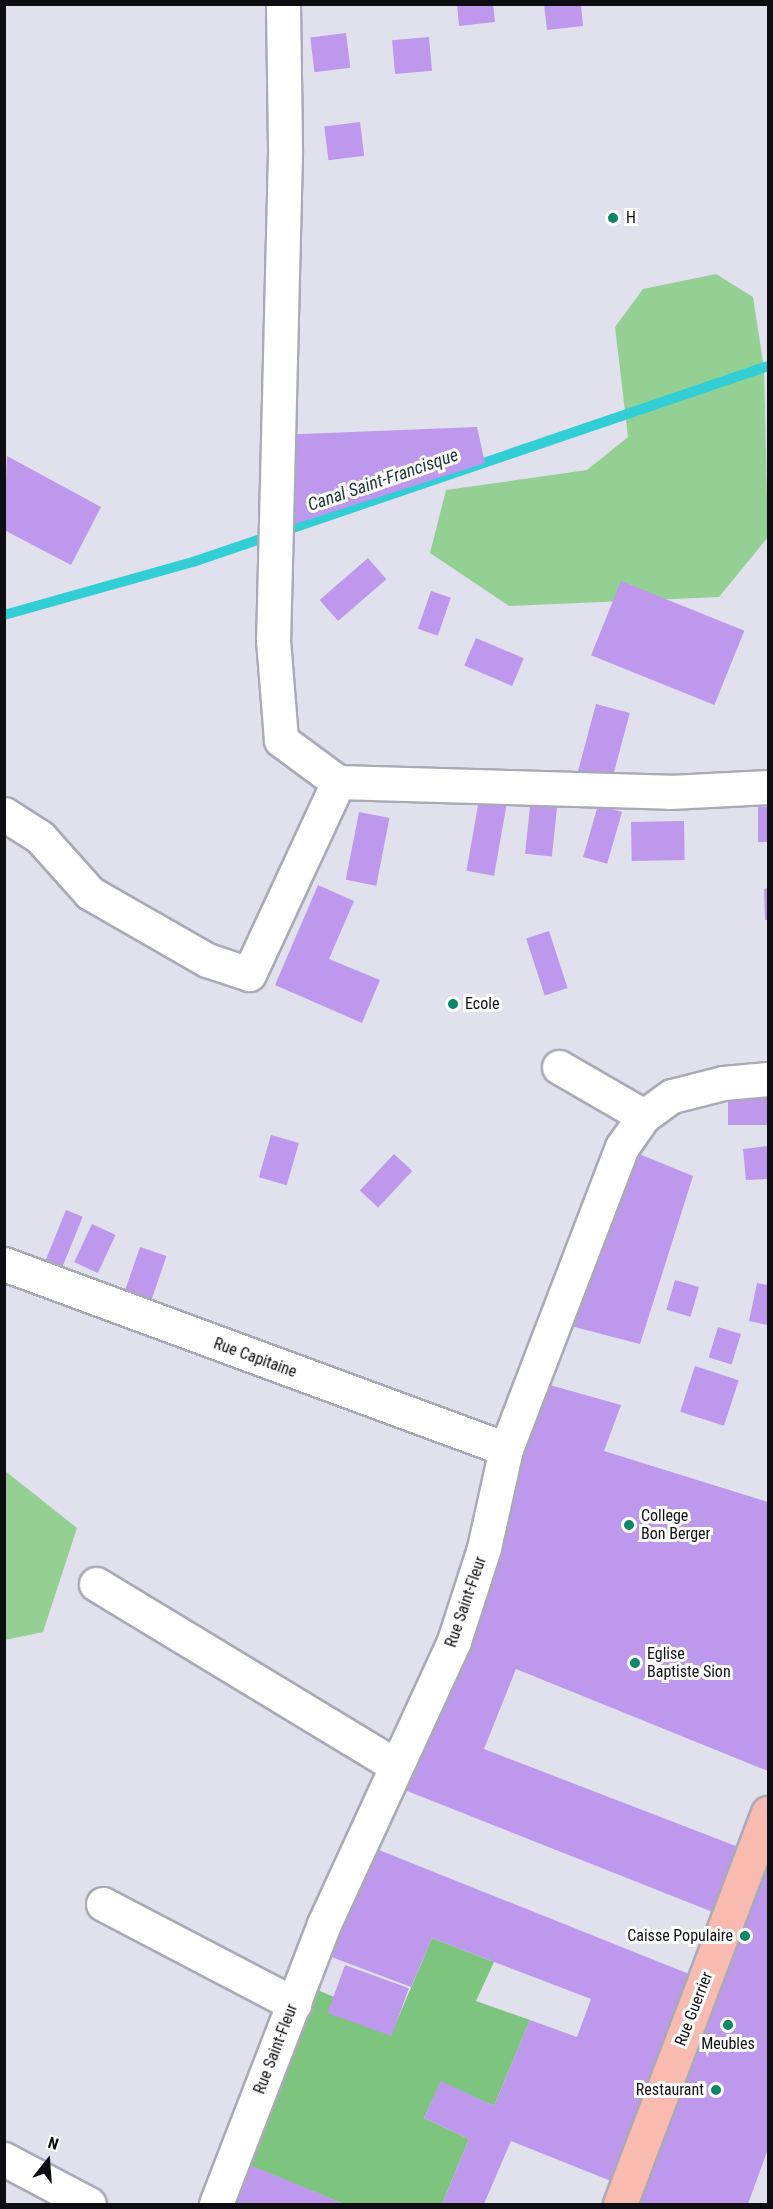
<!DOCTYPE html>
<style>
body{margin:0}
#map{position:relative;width:773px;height:2209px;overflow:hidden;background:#e1e1ed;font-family:"Roboto Condensed",sans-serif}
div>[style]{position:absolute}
.green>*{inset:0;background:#94cf94}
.forest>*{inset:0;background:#7dc57e}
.stream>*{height:10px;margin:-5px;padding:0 5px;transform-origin:5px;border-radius:5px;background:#32ced5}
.building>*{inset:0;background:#bd98ec;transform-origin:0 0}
.roads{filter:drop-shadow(2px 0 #aaaab6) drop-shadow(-2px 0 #aaaab6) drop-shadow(0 2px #aaaab6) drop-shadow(0 -2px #aaaab6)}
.minor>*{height:33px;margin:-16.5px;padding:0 16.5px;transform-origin:16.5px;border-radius:16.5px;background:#fff}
.major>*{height:33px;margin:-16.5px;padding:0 16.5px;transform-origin:16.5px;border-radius:16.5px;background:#f9bbaf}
.dots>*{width:16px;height:16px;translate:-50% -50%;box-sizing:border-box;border:3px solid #fff;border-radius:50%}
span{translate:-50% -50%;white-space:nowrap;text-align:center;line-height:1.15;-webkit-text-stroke:6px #fff;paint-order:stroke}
.poi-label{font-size:16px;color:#0e0e12}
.left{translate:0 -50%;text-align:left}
.right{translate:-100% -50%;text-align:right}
.street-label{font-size:16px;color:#0e0e12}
.water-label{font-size:18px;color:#21393a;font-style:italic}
.frame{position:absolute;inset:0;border:6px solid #0e0e12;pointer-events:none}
.north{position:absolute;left:18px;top:2131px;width:60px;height:60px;-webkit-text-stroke:4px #fff;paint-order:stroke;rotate:17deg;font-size:16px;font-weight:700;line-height:24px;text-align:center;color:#0e0e12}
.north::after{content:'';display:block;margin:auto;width:21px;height:27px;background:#0e0e12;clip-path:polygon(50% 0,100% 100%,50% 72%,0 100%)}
</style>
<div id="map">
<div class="green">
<div style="clip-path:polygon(716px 274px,753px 297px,764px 368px,768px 537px,719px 597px,509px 606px,430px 553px,446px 490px,587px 470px,628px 437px,615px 327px,643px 289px)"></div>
<div style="clip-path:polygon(4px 1470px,77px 1528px,43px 1632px,5px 1640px)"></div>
</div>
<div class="forest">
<div style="clip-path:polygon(432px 1938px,494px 1962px,476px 2001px,530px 2020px,494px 2106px,441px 2082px,424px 2118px,469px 2139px,442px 2204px,344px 2204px,234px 2159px,301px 1983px,396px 2023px)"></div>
</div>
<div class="stream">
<div style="left:4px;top:615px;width:196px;rotate:-15.7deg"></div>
<div style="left:193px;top:562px;width:607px;rotate:-18.82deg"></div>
</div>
<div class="building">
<div style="clip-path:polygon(457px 4px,493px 4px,495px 22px,459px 26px)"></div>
<div style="clip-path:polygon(544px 4px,581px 4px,583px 26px,547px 30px)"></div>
<div style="left:346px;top:33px;width:35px;height:36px;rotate:83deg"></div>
<div style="left:429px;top:37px;width:34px;height:37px;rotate:85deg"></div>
<div style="left:360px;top:122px;width:34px;height:36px;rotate:83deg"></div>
<div style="clip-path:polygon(477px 427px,485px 463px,273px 531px,276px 435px)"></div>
<div style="clip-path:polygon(7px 456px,101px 507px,71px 565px,4px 530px)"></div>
<div style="left:368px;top:558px;width:28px;height:64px;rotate:49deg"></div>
<div style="left:621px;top:581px;width:133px;height:80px;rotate:22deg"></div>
<div style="left:431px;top:591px;width:21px;height:40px;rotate:19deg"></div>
<div style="left:476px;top:638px;width:52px;height:30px;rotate:23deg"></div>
<div style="left:596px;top:704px;width:35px;height:72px;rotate:15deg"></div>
<div style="left:480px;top:794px;width:28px;height:78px;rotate:10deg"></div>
<div style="left:531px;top:797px;width:27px;height:57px;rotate:6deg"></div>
<div style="left:598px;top:805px;width:25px;height:54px;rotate:16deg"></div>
<div style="left:758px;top:807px;width:10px;height:35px"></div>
<div style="left:359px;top:812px;width:31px;height:69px;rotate:11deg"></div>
<div style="left:684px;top:821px;width:39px;height:53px;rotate:89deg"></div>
<div style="clip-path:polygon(318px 885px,354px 901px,329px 959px,380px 980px,362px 1023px,275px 985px)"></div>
<div style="clip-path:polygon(768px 888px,768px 920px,765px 920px,764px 889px)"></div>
<div style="left:549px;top:931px;width:60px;height:24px;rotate:72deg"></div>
<div style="left:768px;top:1080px;width:45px;height:40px;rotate:90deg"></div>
<div style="left:271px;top:1135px;width:29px;height:44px;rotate:16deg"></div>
<div style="clip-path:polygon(768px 1146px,768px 1179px,746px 1180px,743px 1149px)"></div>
<div style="clip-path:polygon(622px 1147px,693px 1176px,640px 1344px,555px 1322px)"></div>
<div style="left:394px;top:1154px;width:25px;height:50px;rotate:43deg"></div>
<div style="left:66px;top:1210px;width:18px;height:58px;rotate:22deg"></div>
<div style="left:92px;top:1224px;width:26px;height:42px;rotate:25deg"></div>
<div style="left:140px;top:1247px;width:28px;height:45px;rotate:19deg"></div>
<div style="left:675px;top:1280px;width:25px;height:31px;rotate:16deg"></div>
<div style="clip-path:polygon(757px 1283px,768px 1285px,768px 1325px,749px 1321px)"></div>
<div style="left:718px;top:1327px;width:24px;height:32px;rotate:17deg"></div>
<div style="left:695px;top:1366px;width:46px;height:48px;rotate:18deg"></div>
<div style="clip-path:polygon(532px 1380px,621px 1405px,604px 1451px,768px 1502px,768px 1771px,516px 1669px,484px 1749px,754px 1853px,768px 1814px,768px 2149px,748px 2204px,620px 2204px,626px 2187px,511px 2141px,484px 2204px,442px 2204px,469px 2139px,424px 2118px,441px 2081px,494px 2106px,530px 2020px,577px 2037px,591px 1999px,432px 1938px,411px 1987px,313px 1950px,359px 1842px,704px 1980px,728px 1918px,387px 1783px)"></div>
<div style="left:345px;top:1965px;width:68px;height:51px;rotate:20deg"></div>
<div style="clip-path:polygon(234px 2159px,294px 2183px,344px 2204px,216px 2204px)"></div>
</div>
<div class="roads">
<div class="minor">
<div style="left:283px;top:4px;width:149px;rotate:89.2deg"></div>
<div style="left:285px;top:153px;width:487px;rotate:91.4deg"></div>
<div style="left:273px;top:640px;width:100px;rotate:85.4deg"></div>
<div style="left:281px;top:740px;width:71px;rotate:36.4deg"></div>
<div style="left:4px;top:814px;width:43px;rotate:32.6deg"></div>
<div style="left:40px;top:837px;width:75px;rotate:48.2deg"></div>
<div style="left:90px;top:893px;width:135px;rotate:29.8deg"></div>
<div style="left:207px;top:960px;width:44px;rotate:18.4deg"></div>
<div style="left:249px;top:974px;width:212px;rotate:-65.1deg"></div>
<div style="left:338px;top:782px;width:332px;rotate:1.7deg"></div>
<div style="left:670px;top:792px;width:98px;rotate:-2.9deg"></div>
<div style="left:559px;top:1067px;width:98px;rotate:30deg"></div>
<div style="left:4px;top:1264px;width:535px;rotate:20.23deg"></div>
<div style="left:96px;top:1584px;width:350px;rotate:31.2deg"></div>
<div style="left:103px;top:1904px;width:216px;rotate:27.6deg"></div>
<div style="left:4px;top:2159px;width:96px;rotate:27.9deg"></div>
<div style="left:216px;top:2204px;width:300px;rotate:-68.9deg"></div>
<div style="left:324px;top:1924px;width:311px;rotate:-65.3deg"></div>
<div style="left:454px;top:1641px;width:98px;rotate:-72.1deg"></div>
<div style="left:484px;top:1548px;width:101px;rotate:-77.5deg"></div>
<div style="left:506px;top:1449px;width:324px;rotate:-69deg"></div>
<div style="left:622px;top:1147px;width:38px;rotate:-55deg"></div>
<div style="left:644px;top:1116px;width:34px;rotate:-36deg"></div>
<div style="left:672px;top:1096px;width:53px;rotate:-14.3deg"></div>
<div style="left:723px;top:1083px;width:45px;rotate:-5.1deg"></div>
</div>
<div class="major">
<div style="left:620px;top:2204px;width:418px;rotate:-69.3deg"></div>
</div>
</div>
<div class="dots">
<div style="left:613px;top:218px;background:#088769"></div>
<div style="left:453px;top:1004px;background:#088769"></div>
<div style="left:629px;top:1525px;background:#088769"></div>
<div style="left:635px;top:1663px;background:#088769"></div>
<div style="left:745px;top:1936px;background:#088769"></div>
<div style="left:728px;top:2025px;background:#088769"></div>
<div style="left:716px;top:2090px;background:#088769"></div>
</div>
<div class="poi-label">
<span class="left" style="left:626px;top:218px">H</span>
<span class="left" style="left:465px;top:1004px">Ecole</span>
<span class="left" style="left:641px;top:1525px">College<br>Bon Berger</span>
<span class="left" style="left:647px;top:1663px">Eglise<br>Baptiste Sion</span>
<span class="right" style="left:733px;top:1936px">Caisse Populaire</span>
<span style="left:728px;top:2044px">Meubles</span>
<span class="right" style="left:704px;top:2090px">Restaurant</span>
</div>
<div class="street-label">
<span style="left:255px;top:1358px;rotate:20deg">Rue Capitaine</span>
<span style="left:466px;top:1602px;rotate:-71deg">Rue Saint-Fleur</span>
<span style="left:694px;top:2009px;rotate:-69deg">Rue Guerrier</span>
<span style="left:276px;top:2049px;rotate:-69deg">Rue Saint-Fleur</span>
</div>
<div class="water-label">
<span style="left:383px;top:480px;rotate:-19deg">Canal Saint-Francisque</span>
</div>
<div class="frame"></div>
<div class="north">N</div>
</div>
